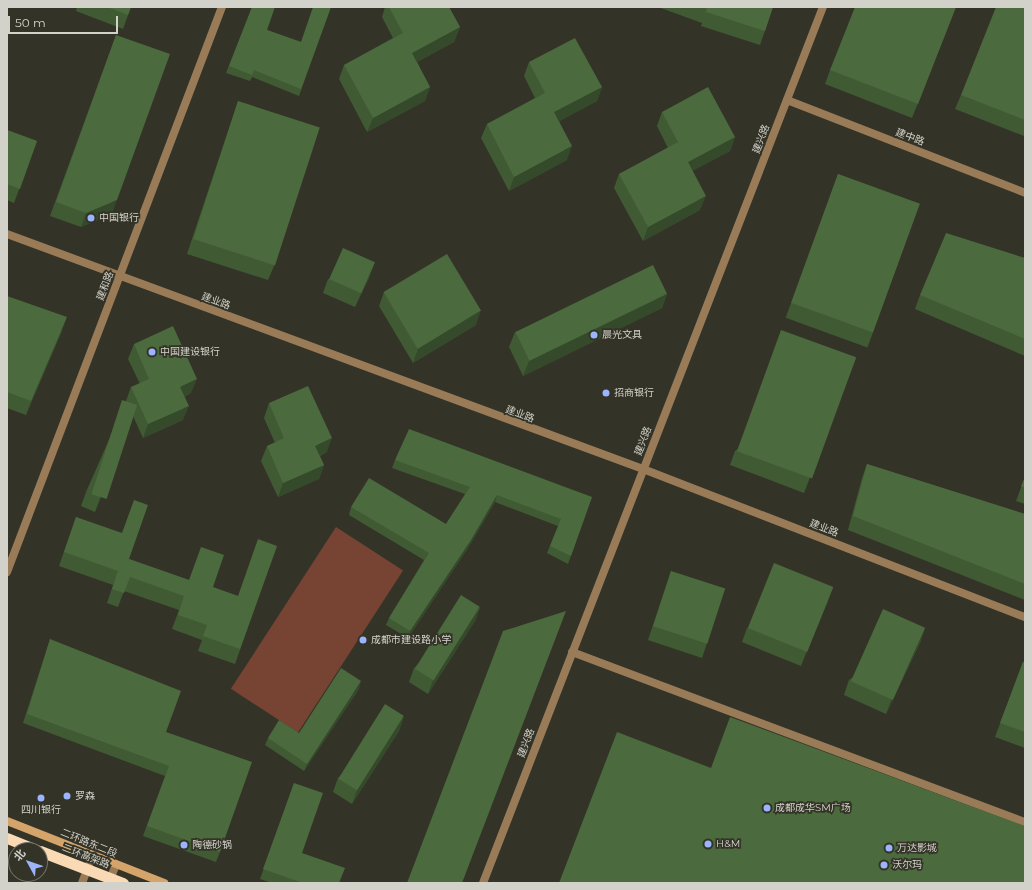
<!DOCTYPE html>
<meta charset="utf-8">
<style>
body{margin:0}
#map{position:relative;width:1032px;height:890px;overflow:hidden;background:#343327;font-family:Montserrat,"Noto Sans SC",sans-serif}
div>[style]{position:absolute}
.green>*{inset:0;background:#774434;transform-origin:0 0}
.minor>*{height:8px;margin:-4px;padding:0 4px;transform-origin:4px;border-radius:4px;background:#997b58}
.tertiary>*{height:8px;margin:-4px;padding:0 4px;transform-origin:4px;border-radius:4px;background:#997b58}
.secondary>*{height:8px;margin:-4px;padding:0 4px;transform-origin:4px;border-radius:4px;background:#d4a46b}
.trunk>*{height:11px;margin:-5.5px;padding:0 5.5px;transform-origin:5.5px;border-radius:5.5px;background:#fadab4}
.trunk-bridge>*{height:11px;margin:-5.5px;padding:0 5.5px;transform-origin:5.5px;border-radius:5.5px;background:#fadab4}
.wall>*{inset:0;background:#405b34;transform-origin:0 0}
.shaded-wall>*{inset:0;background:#344a2b}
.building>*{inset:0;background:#4b6a3d;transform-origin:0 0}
.dots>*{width:11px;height:11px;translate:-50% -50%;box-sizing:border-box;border:2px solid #343327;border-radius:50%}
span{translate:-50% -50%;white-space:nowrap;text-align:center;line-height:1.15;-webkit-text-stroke:3.5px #343327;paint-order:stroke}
.street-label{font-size:10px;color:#d2d2cb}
.poi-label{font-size:10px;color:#d2d2cb}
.left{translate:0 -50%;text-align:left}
.frame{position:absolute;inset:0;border:8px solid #d2d2cb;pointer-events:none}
.north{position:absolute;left:8px;top:842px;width:40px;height:40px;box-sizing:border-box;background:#343327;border:1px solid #737369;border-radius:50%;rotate:310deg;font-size:11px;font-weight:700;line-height:16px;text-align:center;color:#d2d2cb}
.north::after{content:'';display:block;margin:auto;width:14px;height:18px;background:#9ab5fd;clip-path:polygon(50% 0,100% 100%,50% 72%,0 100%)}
.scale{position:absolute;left:8px;top:16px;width:110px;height:18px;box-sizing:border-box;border:2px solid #d2d2cb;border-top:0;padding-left:5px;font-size:12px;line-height:14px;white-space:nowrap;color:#d2d2cb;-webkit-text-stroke:3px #343327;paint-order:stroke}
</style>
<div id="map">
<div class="green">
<div style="left:336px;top:527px;width:80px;height:193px;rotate:33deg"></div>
</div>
<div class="minor">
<div style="left:787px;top:100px;width:256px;rotate:21.3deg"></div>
<div style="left:7px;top:572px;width:605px;rotate:-69.17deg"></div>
<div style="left:572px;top:652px;width:484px;rotate:20.6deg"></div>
<div style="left:483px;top:883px;width:940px;rotate:-68.79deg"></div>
</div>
<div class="tertiary">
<div style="left:7px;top:234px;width:678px;rotate:20.28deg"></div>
<div style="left:643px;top:469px;width:410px;rotate:21.2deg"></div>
<div style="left:109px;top:882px;width:18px;rotate:-68deg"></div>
<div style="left:82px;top:883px;width:30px;rotate:-69deg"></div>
</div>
<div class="secondary">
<div style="left:7px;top:821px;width:169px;rotate:21.5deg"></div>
</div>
<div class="trunk">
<div style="left:7px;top:838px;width:32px;rotate:22deg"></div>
</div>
<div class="trunk-bridge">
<div style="left:40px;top:851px;width:89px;rotate:21.1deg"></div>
</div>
<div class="wall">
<div style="clip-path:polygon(77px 7px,131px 7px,123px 29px,76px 11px)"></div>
<div style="clip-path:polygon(252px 7px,267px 30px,301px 42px,331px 7px,299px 96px,252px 77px,250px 81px,226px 73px)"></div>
<div style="clip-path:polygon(385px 7px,449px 7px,460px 27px,454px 42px,417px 62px,430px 87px,425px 101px,367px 132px,339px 79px,344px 65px,393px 38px,382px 17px)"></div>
<div style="clip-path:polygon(658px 7px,773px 7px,760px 45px,701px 26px,702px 23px)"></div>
<div style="clip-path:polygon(956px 7px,912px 118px,825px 84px,830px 70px)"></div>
<div style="clip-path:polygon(1025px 7px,1025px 135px,1024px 136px,955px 109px,961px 95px)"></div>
<div style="clip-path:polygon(116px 35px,112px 214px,81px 227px,50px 216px)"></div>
<div style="clip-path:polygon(529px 62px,602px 87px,597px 101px,559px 121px,567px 160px,509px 191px,481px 138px,487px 124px,535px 98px,524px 76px)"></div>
<div style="clip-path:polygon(238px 101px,274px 266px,268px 280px,187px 254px)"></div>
<div style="clip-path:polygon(662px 112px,735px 137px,730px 151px,692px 171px,700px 210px,643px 241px,614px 188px,619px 174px,668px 148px,657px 126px)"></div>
<div style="clip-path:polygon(7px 130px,37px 141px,14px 203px,7px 200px)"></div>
<div style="left:838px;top:174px;width:87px;height:153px;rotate:20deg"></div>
<div style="clip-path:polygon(1025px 258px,1025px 356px,915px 309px,920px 295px)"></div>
<div style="clip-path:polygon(370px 276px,355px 307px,323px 293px,328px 279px)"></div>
<div style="clip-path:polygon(384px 292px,476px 325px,413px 363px,379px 306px)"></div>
<div style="clip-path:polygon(667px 294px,662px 308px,523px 376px,509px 347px,515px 332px)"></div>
<div style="clip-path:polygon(7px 296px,62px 331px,26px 415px,7px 408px)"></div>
<div style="clip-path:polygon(134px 344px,191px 393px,184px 397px,183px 420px,143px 438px,133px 416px,95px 512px,81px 506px,86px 492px,126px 401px,131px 387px,140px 384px,128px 359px)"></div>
<div style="clip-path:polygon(856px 358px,804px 493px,730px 465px,735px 451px)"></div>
<div style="clip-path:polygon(269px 403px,327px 452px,320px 456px,324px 465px,319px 479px,278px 497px,261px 461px,267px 446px,275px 443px,264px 418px)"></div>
<div style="clip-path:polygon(395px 460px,592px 497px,568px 564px,547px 553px,558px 526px,495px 502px,468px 548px,408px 638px,386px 625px,389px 618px,424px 560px,349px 515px,351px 507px,446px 524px,465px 494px,392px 468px)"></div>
<div style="clip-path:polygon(867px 464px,1025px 514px,1025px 600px,848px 530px,862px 478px)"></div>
<div style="clip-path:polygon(1025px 477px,1025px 504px,1016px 501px)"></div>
<div style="clip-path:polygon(76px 517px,129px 559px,189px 580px,238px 596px,277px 546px,235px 664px,198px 651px,202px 640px,172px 629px,179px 610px,124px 591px,118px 607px,107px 603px,113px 585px,59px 566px)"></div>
<div style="clip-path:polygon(671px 571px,707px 643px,702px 658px,648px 640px)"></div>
<div style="clip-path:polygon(828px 601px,801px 666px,742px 642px,747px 628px)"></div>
<div style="clip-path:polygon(480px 607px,475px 621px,428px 694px,409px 682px,414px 668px)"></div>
<div style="clip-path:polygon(925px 628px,920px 643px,886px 714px,844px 695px,849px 680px)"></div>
<div style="clip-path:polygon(50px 639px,166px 732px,220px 852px,216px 862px,143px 836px,165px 776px,23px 723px)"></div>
<div style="clip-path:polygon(1023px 662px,1025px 662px,1025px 748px,995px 737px)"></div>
<div style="clip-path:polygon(359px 689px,304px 771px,265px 745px,268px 738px,299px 733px)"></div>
<div style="clip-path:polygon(404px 716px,399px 731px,352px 804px,333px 792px,338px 778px)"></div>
<div style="clip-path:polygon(294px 783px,302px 853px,339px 883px,272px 883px,260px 879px)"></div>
</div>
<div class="shaded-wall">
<div style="clip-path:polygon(956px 7px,912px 118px,918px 104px)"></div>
<div style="clip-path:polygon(460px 27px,454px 42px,407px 67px,412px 53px)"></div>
<div style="clip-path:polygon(430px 87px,425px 101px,367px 132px,373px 118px)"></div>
<div style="clip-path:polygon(602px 87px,597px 101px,549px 127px,554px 112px)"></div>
<div style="clip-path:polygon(735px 137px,730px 151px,682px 176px,688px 162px)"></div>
<div style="clip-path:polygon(572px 146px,567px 160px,509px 191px,514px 177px)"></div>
<div style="clip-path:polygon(706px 196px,700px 210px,643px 241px,648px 227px)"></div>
<div style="clip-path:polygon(117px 200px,112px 214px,81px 227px,86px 213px)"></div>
<div style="clip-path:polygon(375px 262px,370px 276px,355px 307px,361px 293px)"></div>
<div style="clip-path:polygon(667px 294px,662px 308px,523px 376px,529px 361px)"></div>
<div style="clip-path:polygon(481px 310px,476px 325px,413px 363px,418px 349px)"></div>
<div style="clip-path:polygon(67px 317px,62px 331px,26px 415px,31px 401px)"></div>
<div style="clip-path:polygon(197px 379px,191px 393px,175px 401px,180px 387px)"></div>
<div style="clip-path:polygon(137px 405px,132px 420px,95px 512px,100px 498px)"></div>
<div style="clip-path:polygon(189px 406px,183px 420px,143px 438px,148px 424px)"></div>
<div style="clip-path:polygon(332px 438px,327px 452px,310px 460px,315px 446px)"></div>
<div style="clip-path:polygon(324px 465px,319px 479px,278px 497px,283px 483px)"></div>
<div style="clip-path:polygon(497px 495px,495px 502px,468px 548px,408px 638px,410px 631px)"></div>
<div style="clip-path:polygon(833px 587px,828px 601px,801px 666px,806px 652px)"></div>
<div style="clip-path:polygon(480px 607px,475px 621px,428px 694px,433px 680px)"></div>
<div style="clip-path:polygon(925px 628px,920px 643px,886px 714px,891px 700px)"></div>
<div style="clip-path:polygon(361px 681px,359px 689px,304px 771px,307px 764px)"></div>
<div style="clip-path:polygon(404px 716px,399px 731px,352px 804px,357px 790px)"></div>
</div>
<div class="building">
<div style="clip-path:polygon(107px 7px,131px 7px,128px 15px)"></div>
<div style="clip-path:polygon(252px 7px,275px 7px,267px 30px,301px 42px,313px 7px,331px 7px,301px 89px,254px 70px,252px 75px,229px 66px)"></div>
<div style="clip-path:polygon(389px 7px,449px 7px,460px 27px,412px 53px,430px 87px,373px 118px,344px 65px,403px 33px)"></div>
<div style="clip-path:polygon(702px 7px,773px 7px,765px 31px,706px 12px,707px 9px)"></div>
<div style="clip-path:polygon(855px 7px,956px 7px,918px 104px,830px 70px)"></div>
<div style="clip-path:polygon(996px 7px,1025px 7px,1025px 120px,961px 95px)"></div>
<div style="clip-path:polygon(116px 35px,170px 54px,117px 200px,86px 213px,56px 202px)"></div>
<div style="clip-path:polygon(575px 38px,602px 87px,554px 112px,572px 146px,514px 177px,487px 124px,545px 93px,529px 62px)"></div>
<div style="clip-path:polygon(708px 87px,735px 137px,688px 162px,706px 196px,648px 227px,619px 174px,678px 142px,662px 112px)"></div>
<div style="left:238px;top:101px;width:86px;height:145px;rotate:18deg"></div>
<div style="clip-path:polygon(7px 130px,37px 141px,20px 189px,7px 184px)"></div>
<div style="left:838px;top:174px;width:87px;height:137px;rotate:20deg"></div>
<div style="clip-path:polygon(946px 233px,1025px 258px,1025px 339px,920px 295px)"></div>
<div style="left:343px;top:248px;width:35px;height:34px;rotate:24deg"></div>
<div style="left:447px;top:254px;width:66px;height:74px;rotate:59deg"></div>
<div style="left:653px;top:265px;width:32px;height:153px;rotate:64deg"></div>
<div style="clip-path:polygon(7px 296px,67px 317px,31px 401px,7px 392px)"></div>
<div style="clip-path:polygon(173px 326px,197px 379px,180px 387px,189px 406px,148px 424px,131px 387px,149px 379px,134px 344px)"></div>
<div style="left:781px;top:330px;width:80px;height:129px;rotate:20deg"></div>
<div style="clip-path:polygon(308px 386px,332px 438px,315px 446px,324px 465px,283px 483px,267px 446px,284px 438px,269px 403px)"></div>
<div style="left:122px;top:400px;width:16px;height:99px;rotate:18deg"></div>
<div style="clip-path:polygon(409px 429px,592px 497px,571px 556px,550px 546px,561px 519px,497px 495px,471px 540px,410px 631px,389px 618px,429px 553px,351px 507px,369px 478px,446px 524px,470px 487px,395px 460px)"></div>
<div style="clip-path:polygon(867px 464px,1025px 514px,1025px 584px,853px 516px)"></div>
<div style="clip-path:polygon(1025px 477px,1025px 488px,1021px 486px)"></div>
<div style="clip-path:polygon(134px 500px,148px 505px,129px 559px,189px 580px,201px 547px,224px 555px,213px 587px,238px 596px,258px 539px,277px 546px,240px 649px,203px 636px,207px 625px,178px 615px,184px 596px,130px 577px,124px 593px,112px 589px,118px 571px,64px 552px,76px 517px,122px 533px)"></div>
<div style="left:774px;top:563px;width:64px;height:70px;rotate:22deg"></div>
<div style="left:671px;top:571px;width:57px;height:58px;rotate:18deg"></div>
<div style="left:461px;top:595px;width:22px;height:87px;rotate:32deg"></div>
<div style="left:883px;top:609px;width:46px;height:79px;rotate:24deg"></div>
<div style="clip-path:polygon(566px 611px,462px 883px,407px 883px,503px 631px)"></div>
<div style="clip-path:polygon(50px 639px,181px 691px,166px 732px,252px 762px,220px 852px,147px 826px,169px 766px,27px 714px)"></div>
<div style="clip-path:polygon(1023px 662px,1025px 662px,1025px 732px,1000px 723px)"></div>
<div style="clip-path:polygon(341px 668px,361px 681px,307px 764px,268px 738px,279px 720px,299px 733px)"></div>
<div style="left:385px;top:704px;width:22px;height:88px;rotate:32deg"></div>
<div style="clip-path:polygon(730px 717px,1025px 826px,1025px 883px,559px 883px,617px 732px,711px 768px)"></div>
<div style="clip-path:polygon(294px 783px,323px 793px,302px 853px,345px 868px,339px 883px,303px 883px,263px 869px)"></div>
</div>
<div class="dots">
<div style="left:91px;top:218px;background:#9ab5fd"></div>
<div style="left:594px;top:335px;background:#9ab5fd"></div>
<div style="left:152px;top:352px;background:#9ab5fd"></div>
<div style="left:606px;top:393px;background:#9ab5fd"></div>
<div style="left:363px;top:640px;background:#9ab5fd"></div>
<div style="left:67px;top:796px;background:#9ab5fd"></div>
<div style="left:41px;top:798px;background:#9ab5fd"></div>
<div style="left:767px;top:808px;background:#9ab5fd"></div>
<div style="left:708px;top:844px;background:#9ab5fd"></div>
<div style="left:184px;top:845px;background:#9ab5fd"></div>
<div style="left:889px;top:848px;background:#9ab5fd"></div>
<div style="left:884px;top:865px;background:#9ab5fd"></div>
</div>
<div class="street-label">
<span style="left:910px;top:137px;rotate:21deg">建中路</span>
<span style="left:761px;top:139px;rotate:-69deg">建兴路</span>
<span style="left:105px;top:286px;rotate:-69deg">建和路</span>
<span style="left:216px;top:301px;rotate:20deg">建业路</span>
<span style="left:520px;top:414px;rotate:20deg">建业路</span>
<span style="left:643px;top:441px;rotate:-69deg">建兴路</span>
<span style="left:824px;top:528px;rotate:21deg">建业路</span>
<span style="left:526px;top:743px;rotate:-69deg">建兴路</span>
<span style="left:89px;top:843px;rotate:22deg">二环路东二段</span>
<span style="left:86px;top:856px;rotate:21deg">二环高架路</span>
</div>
<div class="poi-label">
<span class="left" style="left:99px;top:218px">中国银行</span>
<span class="left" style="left:602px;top:335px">晨光文具</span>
<span class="left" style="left:160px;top:352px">中国建设银行</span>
<span class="left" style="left:614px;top:393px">招商银行</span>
<span class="left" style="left:371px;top:640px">成都市建设路小学</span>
<span class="left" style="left:75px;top:796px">罗森</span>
<span class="left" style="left:775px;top:808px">成都成华SM广场</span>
<span style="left:41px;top:810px">四川银行</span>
<span class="left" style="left:716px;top:844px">H&amp;M</span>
<span class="left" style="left:192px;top:845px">陶德砂锅</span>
<span class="left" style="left:897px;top:848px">万达影城</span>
<span class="left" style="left:892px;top:865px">沃尔玛</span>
</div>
<div class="frame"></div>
<div class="north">北</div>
<div class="scale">50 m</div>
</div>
